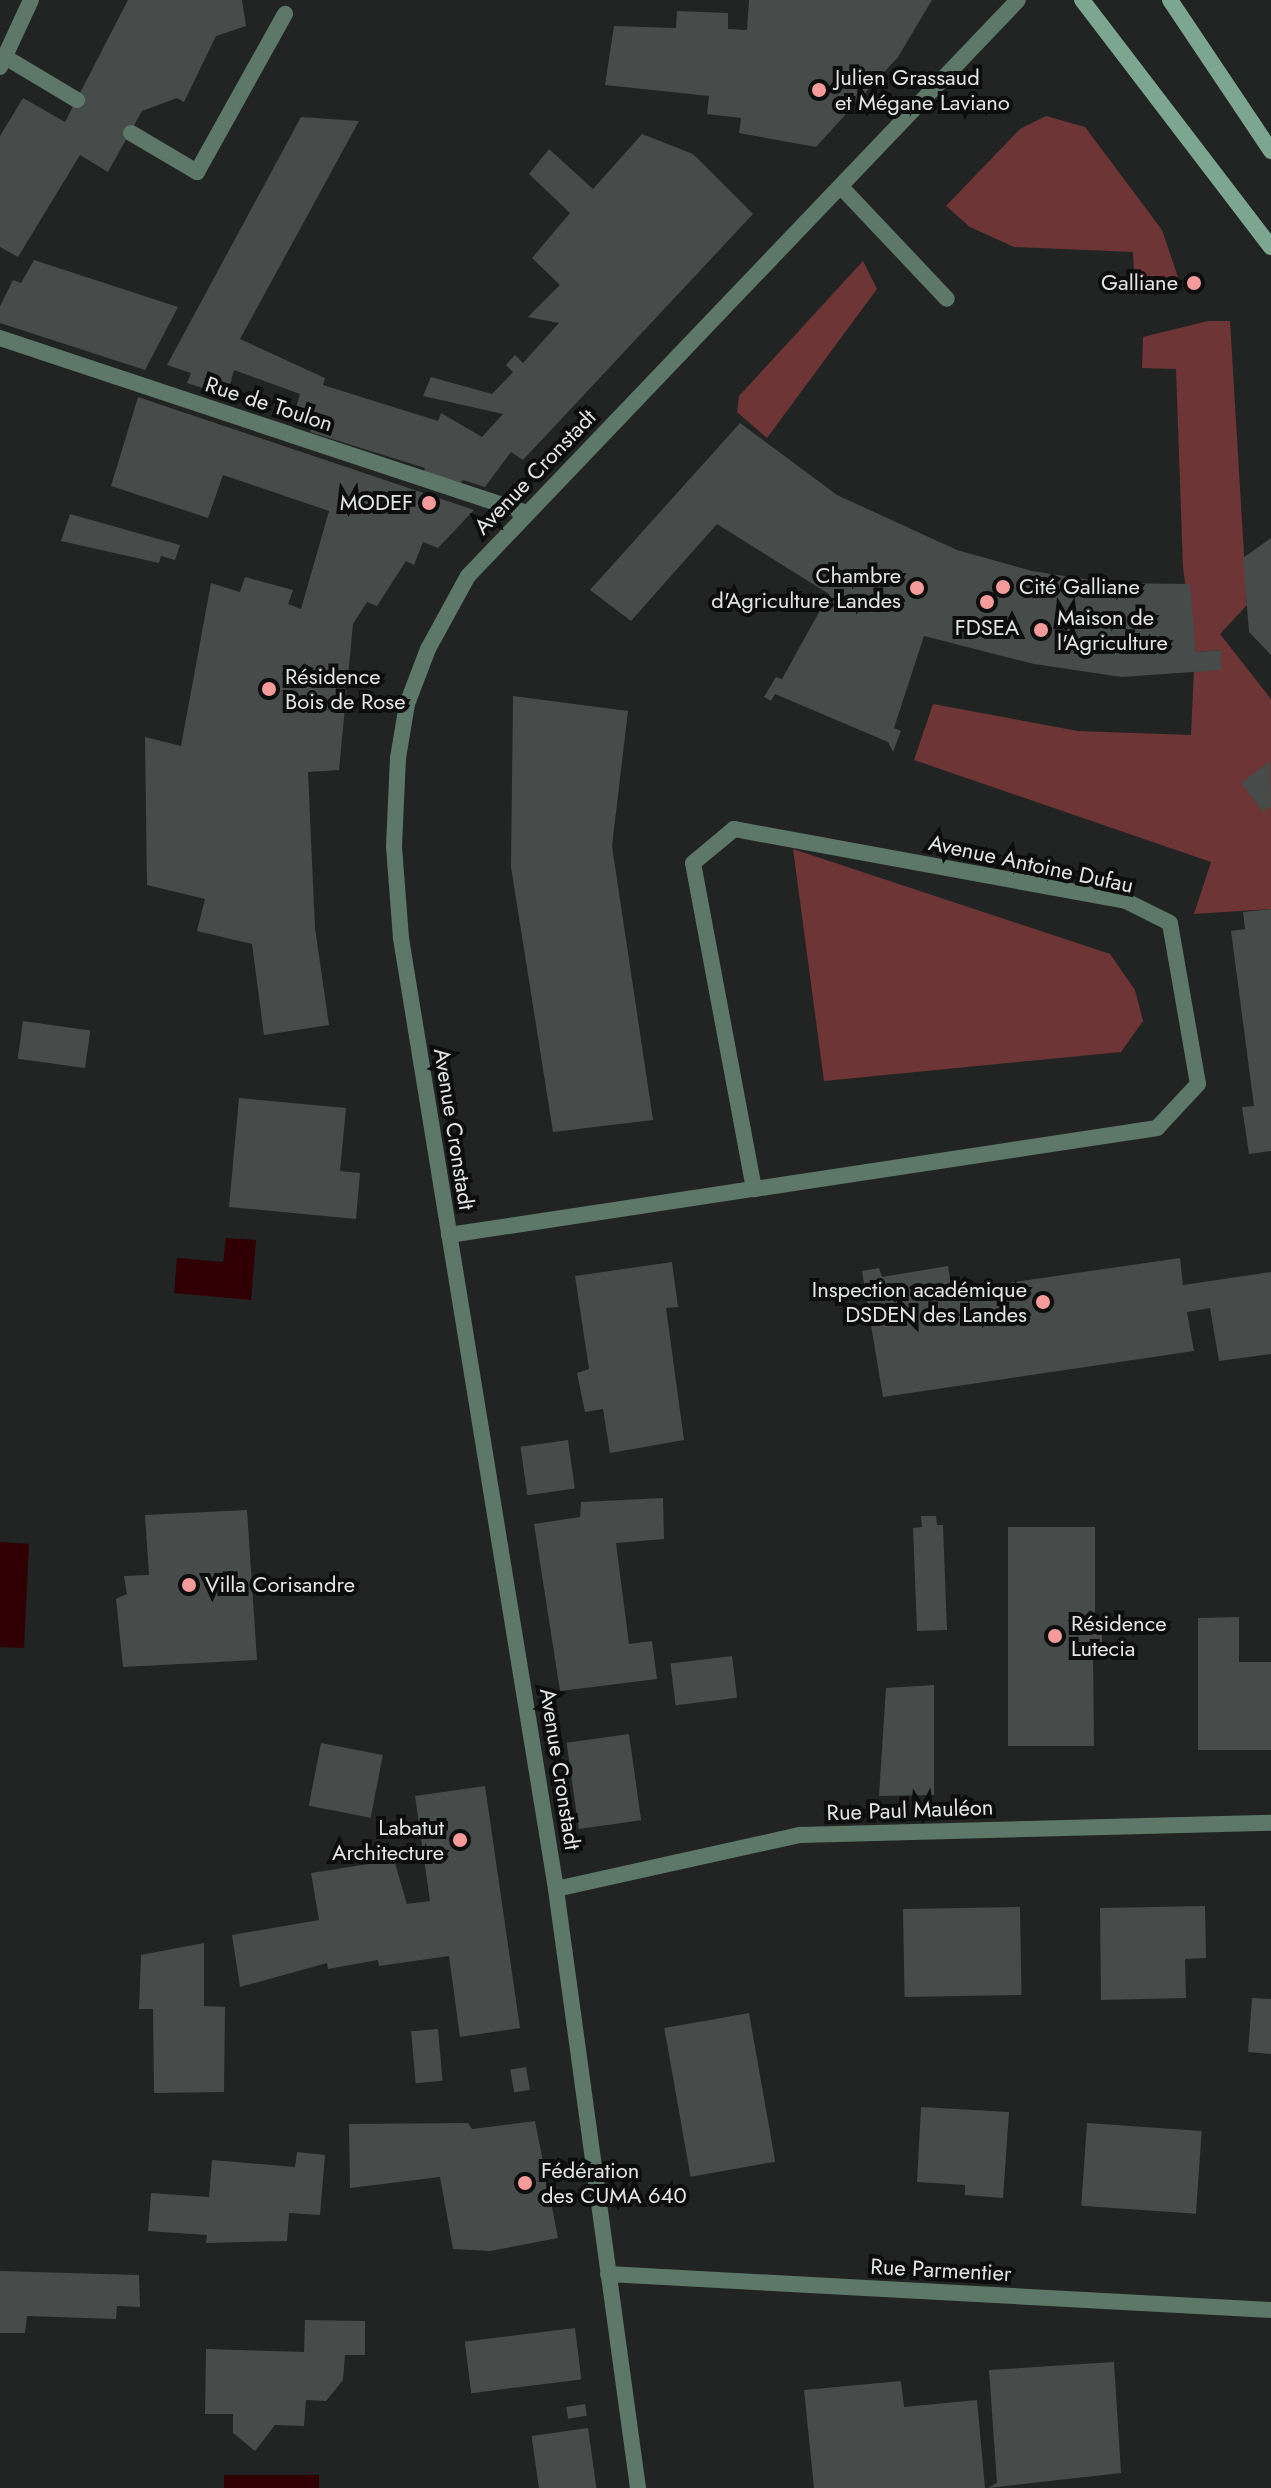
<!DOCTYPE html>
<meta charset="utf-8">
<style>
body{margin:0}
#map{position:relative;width:1271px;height:2488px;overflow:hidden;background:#212422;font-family:Jost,sans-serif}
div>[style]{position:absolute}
.green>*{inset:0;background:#6d3536}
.water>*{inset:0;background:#300004;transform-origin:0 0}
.building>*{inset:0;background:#474b49;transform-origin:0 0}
.service>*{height:16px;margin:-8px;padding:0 8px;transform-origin:8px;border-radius:8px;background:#5d7769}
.pedestrian>*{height:16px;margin:-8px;padding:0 8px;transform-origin:8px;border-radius:8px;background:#5d7769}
.minor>*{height:16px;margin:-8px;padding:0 8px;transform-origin:8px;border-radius:8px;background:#5d7769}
.secondary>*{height:16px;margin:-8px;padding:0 8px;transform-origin:8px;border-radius:8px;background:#7da691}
.dots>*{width:22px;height:22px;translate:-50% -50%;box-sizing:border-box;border:4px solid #0c0d0c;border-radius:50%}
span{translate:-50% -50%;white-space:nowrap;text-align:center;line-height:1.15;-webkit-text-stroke:8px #0c0d0c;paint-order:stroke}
.poi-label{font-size:22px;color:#e4e6e5}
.left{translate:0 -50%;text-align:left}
.right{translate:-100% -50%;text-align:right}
.street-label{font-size:22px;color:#e4e6e5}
</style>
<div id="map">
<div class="green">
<div style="clip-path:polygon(1046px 116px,1085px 127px,1162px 230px,1180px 283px,1135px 295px,1133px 252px,1014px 247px,970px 227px,946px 206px,1020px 129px)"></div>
<div style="clip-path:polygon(863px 261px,877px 289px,767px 438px,737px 412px,739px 396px)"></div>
<div style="clip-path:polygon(1208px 321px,1230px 321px,1247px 605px,1220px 634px,1271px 699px,1271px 909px,1194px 914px,1211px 862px,914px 760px,933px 704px,1078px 731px,1191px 735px,1194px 670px,1221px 670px,1221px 650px,1196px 652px,1183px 568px,1176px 369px,1142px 368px,1143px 337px)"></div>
<div style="clip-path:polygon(793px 849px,1110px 954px,1135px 990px,1143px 1021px,1121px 1052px,824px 1081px)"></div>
</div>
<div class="water">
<div style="clip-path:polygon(226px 1238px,256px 1240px,251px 1300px,174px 1293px,177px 1258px,223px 1262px)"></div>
<div style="clip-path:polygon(0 1542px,29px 1544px,24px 1648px,0 1647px)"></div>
<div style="left:319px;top:2475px;width:13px;height:95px;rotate:90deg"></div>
</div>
<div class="building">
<div style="clip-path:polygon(128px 0,242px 0,246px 26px,216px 36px,184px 102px,177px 98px,142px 111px,108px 172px,80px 155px,18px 257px,0 247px,0 136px,23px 98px,65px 122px)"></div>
<div style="clip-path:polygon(749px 0,932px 0,898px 57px,816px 147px,739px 133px,741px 118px,707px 114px,709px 96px,605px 85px,614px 26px,676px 28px,677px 11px,728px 13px,728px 29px,747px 30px)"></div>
<div style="clip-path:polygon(301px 117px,359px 121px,240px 339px,325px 378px,323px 385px,438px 421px,441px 413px,482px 437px,503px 414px,423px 396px,431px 377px,492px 394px,513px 372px,506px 365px,515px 355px,523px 363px,559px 323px,528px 317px,560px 285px,532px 258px,570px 213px,529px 174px,549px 149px,593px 189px,642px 134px,693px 154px,753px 214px,523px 460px,511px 452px,485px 487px,463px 480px,459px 485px,423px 473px,425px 468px,310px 432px,316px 414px,296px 408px,300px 394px,234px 370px,227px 396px,187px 383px,191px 373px,167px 365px)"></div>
<div style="clip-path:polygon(34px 260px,178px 307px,145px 370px,0 323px,0 306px,13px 280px,21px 283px)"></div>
<div style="clip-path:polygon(138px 397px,474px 510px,438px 548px,423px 542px,414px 565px,406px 561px,377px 606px,367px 602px,353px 624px,339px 770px,308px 772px,315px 928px,329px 1025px,264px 1035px,252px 944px,197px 931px,205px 899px,147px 885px,145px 737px,181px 746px,211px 583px,240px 592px,245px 577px,293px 590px,288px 604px,301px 609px,329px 511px,223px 475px,208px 518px,111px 486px)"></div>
<div style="clip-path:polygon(740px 423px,837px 495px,957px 550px,1032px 571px,1110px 583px,1190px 584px,1196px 652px,1221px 650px,1221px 670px,1122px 677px,1034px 664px,924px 636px,894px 728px,901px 731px,893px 752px,888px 742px,775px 694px,771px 701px,764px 697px,776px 677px,782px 679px,829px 594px,717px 524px,631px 621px,590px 590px)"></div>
<div style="clip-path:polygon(70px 514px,180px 545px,175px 560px,161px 556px,159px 563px,61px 541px)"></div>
<div style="clip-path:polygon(1271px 538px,1271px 655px,1249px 632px,1243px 558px)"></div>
<div style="clip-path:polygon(513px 696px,628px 711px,612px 846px,653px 1120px,553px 1132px,511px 867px)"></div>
<div style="clip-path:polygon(1270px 761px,1271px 806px,1263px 812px,1241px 783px)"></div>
<div style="clip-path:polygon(1271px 909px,1271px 1151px,1249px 1154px,1242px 1107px,1254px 1106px,1231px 931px,1245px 929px,1243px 912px)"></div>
<div style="left:23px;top:1021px;width:68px;height:38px;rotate:8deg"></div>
<div style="clip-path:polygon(239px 1098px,346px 1108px,340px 1171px,360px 1173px,356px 1219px,229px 1207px)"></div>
<div style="clip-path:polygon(1180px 1258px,1183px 1285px,1271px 1272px,1271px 1354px,1219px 1361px,1210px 1308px,1187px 1312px,1194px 1351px,883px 1397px,862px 1271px,879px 1268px,882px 1277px,948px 1266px,952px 1291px)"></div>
<div style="clip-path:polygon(672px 1262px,678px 1307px,666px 1308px,684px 1440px,610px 1453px,603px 1409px,585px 1412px,577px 1373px,589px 1369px,575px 1276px)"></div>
<div style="left:568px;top:1440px;width:49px;height:48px;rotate:82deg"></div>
<div style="clip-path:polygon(663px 1498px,664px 1539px,616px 1543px,629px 1644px,652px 1641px,657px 1679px,560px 1691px,534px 1524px,580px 1517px,581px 1502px)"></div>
<div style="clip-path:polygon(247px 1510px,257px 1660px,123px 1667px,116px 1599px,127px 1594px,124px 1576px,149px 1575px,145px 1515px)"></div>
<div style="clip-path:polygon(921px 1516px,936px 1516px,937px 1525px,943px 1525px,947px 1630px,917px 1631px,913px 1528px,922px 1527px)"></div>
<div style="clip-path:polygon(1008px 1527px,1095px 1527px,1095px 1620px,1102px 1621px,1102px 1651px,1093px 1651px,1094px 1746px,1008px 1746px)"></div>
<div style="clip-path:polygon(1239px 1617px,1239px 1662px,1271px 1662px,1271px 1750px,1198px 1750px,1198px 1618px)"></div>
<div style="left:732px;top:1656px;width:42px;height:62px;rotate:83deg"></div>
<div style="clip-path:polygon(934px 1685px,934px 1795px,879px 1796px,886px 1688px)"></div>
<div style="left:629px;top:1734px;width:87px;height:63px;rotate:82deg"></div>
<div style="left:321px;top:1743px;width:63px;height:64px;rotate:11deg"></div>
<div style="clip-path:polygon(485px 1786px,520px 2028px,460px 2037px,449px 1956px,379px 1966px,378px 1960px,328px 1969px,327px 1963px,240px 1987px,232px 1935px,319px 1920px,311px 1873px,394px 1860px,407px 1904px,430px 1901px,415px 1796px)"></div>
<div style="clip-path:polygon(1205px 1906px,1206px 1958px,1185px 1959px,1186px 1998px,1101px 2000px,1100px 1908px)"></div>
<div style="left:1020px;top:1907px;width:88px;height:117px;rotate:89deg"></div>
<div style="clip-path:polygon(204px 1943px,204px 2006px,225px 2007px,224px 2092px,154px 2093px,153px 2009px,139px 2009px,141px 1955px)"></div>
<div style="clip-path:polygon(1252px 1998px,1271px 1999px,1271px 2054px,1248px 2052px)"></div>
<div style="left:749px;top:2013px;width:151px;height:86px;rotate:80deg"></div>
<div style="left:438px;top:2029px;width:52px;height:27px;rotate:85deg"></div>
<div style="left:526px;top:2067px;width:23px;height:16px;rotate:80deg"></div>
<div style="clip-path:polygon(921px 2107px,1009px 2112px,1003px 2198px,965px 2195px,965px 2185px,917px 2182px)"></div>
<div style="clip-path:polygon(535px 2121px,558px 2238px,490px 2251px,453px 2249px,440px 2177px,350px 2188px,349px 2124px,468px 2123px,472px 2129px)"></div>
<div style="left:1087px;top:2123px;width:115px;height:83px;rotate:4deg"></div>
<div style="clip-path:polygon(297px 2152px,325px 2155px,320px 2215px,289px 2213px,287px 2241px,206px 2243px,207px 2235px,148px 2231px,151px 2193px,209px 2197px,212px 2160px,295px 2167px)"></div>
<div style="clip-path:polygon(0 2271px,139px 2275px,140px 2307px,117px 2306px,116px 2319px,27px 2316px,25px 2333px,0 2333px)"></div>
<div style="clip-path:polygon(305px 2320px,365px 2321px,365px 2355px,345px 2355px,343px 2380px,326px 2401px,306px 2400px,304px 2426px,275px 2425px,255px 2451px,233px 2433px,233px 2414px,205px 2414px,206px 2349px,304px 2352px)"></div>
<div style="left:575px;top:2328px;width:52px;height:111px;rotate:83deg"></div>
<div style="clip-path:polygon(1114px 2362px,1121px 2473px,988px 2488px,997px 2483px,989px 2370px)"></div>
<div style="clip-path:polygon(901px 2381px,904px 2407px,977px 2400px,985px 2488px,814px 2488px,804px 2390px)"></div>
<div style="left:585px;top:2404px;width:12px;height:19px;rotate:81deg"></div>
<div style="left:588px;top:2428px;width:61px;height:57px;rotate:82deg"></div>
</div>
<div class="service">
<div style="left:5px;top:57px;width:84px;rotate:30.8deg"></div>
<div style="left:131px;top:133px;width:77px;rotate:30.6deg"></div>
<div style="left:197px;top:172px;width:181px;rotate:-60.9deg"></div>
<div style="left:843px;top:189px;width:151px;rotate:46.6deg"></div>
<div style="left:0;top:338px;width:304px;rotate:18.4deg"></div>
</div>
<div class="pedestrian">
<div style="left:288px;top:434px;width:249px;rotate:18.3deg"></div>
</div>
<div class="minor">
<div style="left:0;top:67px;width:74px;rotate:-65.2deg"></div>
<div style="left:449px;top:1235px;width:308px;rotate:-8.6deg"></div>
<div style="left:754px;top:1189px;width:408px;rotate:-8.6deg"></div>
<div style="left:1157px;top:1128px;width:60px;rotate:-47deg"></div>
<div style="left:1198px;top:1084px;width:163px;rotate:-99.9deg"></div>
<div style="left:1170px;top:923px;width:49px;rotate:-153.4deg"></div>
<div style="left:1126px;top:901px;width:399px;rotate:-169.6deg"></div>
<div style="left:734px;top:829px;width:53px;rotate:140.3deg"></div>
<div style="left:693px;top:863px;width:332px;rotate:79.4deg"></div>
<div style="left:556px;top:1889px;width:250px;rotate:-12.5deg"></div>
<div style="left:800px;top:1835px;width:471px;rotate:-1.5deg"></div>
<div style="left:608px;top:2274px;width:664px;rotate:3.11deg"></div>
<div style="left:638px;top:2488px;width:605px;rotate:-97.8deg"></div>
<div style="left:556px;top:1889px;width:964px;rotate:-99.26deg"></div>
<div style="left:401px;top:938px;width:92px;rotate:-94.4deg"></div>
<div style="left:394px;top:846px;width:88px;rotate:-87.4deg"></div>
<div style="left:398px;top:758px;width:55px;rotate:-80.5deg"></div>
<div style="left:407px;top:704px;width:59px;rotate:-69.1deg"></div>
<div style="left:428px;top:649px;width:83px;rotate:-61.3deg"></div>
<div style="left:468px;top:576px;width:796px;rotate:-46.32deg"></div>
</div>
<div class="secondary">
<div style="left:1082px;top:0;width:311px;rotate:52.6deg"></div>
<div style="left:1170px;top:0;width:182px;rotate:56.2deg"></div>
</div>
<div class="dots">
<div style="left:819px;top:90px;background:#f59b9b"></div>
<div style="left:1194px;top:283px;background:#f59b9b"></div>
<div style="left:429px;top:503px;background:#f59b9b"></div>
<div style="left:1003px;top:587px;background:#f59b9b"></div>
<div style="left:917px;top:588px;background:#f59b9b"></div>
<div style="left:987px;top:602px;background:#f59b9b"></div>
<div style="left:1041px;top:630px;background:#f59b9b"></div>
<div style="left:269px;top:689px;background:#f59b9b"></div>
<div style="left:1043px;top:1302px;background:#f59b9b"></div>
<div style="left:189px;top:1585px;background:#f59b9b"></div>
<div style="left:1055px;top:1636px;background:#f59b9b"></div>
<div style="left:460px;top:1840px;background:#f59b9b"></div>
<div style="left:525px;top:2183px;background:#f59b9b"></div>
</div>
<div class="poi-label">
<span class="left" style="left:835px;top:90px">Julien Grassaud<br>et Mégane Laviano</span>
<span class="right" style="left:1178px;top:283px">Galliane</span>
<span class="right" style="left:413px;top:503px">MODEF</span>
<span class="right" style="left:901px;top:588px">Chambre<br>d'Agriculture Landes</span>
<span class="left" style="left:1019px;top:587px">Cité Galliane</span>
<span class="left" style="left:1057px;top:630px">Maison de<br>l'Agriculture</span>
<span style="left:987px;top:628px">FDSEA</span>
<span class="left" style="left:285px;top:689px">Résidence<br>Bois de Rose</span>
<span class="right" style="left:1027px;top:1302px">Inspection académique<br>DSDEN des Landes</span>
<span class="left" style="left:205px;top:1585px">Villa Corisandre</span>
<span class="left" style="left:1071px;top:1636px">Résidence<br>Lutecia</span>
<span class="right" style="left:444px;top:1840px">Labatut<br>Architecture</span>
<span class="left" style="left:541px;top:2183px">Fédération<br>des CUMA 640</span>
</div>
<div class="street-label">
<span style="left:269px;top:404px;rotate:18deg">Rue de Toulon</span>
<span style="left:535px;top:472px;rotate:-46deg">Avenue Cronstadt</span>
<span style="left:1031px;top:864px;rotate:12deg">Avenue Antoine Dufau</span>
<span style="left:454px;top:1129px;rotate:81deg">Avenue Cronstadt</span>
<span style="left:560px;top:1769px;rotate:81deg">Avenue Cronstadt</span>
<span style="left:910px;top:1810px;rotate:-2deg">Rue Paul Mauléon</span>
<span style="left:941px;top:2270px;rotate:3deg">Rue Parmentier</span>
</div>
</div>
